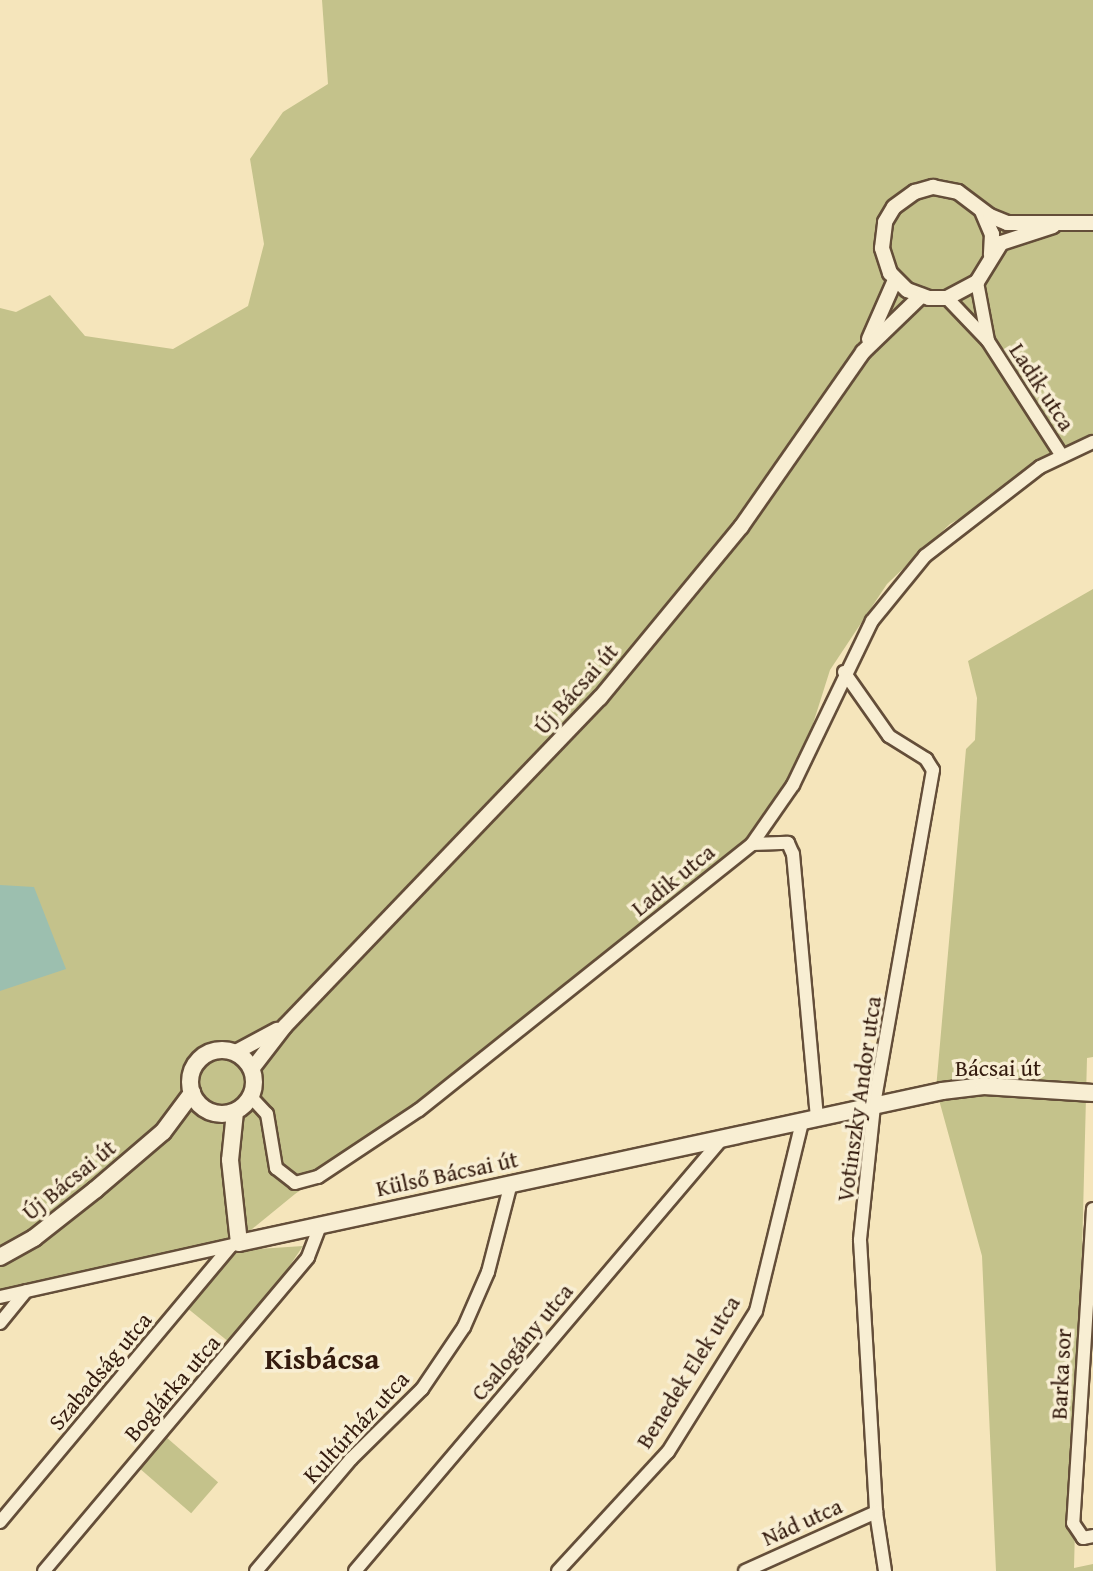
<!DOCTYPE html>
<meta charset="utf-8">
<style>
body{margin:0}
#map{position:relative;width:1093px;height:1571px;overflow:hidden;background:#f5e5bb;font-family:"Gentium Book Plus",serif}
div>[style]{position:absolute}
.green>*{inset:0;background:#c4c28b;transform-origin:0 0}
.water>*{inset:0;background:#9cbfaf}
.roads{filter:drop-shadow(2px 0 #644e39) drop-shadow(-2px 0 #644e39) drop-shadow(0 2px #644e39) drop-shadow(0 -2px #644e39)}
.minor>*{height:12px;margin:-6px;padding:0 6px;transform-origin:6px;border-radius:6px;background:#f8eed3}
.tertiary>*{height:14px;margin:-7px;padding:0 7px;transform-origin:7px;border-radius:7px;background:#f8eed3}
.secondary>*{height:16px;margin:-8px;padding:0 8px;transform-origin:8px;border-radius:8px;background:#f8eed3}
.secondary>.ring{margin:-8px;padding:0;box-sizing:content-box;background:none;border:16px solid #f8eed3;border-radius:50%}
span{translate:-50% -50%;white-space:nowrap;text-align:center;line-height:1.15;-webkit-text-stroke:7px #f8eed3;paint-order:stroke}
.street-label{font-size:23px;color:#341b0e}
.district-label{font-size:30px;color:#341b0e;font-weight:700}
</style>
<div id="map">
<div class="green">
<div style="clip-path:polygon(322px 0,1093px 0,1093px 443px,950px 524px,887px 584px,830px 670px,800px 765px,752px 842px,695px 899px,511px 1043px,295px 1194px,225px 1251px,303px 1246px,235px 1347px,181px 1303px,221px 1253px,0 1298px,0 308px,16px 312px,50px 295px,85px 336px,173px 349px,248px 306px,264px 244px,250px 159px,283px 112px,328px 84px)"></div>
<div style="clip-path:polygon(1093px 589px,1093px 1057px,1087px 1058px,1074px 1568px,1093px 1564px,1093px 1571px,996px 1571px,982px 1256px,936px 1089px,966px 749px,975px 740px,977px 698px,968px 661px)"></div>
<div style="left:166px;top:1437px;width:69px;height:41px;rotate:41deg"></div>
</div>
<div class="water">
<div style="clip-path:polygon(0 885px,34px 887px,66px 969px,0 991px)"></div>
</div>
<div class="roads">
<div class="minor">
<div style="left:977px;top:282px;width:60px;rotate:79.4deg"></div>
<div style="left:947px;top:298px;width:59px;rotate:46.4deg"></div>
<div style="left:988px;top:341px;width:137px;rotate:57.2deg"></div>
<div style="left:844px;top:672px;width:78px;rotate:54.9deg"></div>
<div style="left:889px;top:736px;width:44px;rotate:31.9deg"></div>
<div style="left:926px;top:759px;width:13px;rotate:58deg"></div>
<div style="left:933px;top:770px;width:341px;rotate:100deg"></div>
<div style="left:874px;top:1106px;width:135px;rotate:96deg"></div>
<div style="left:860px;top:1240px;width:272px;rotate:86.6deg"></div>
<div style="left:876px;top:1512px;width:60px;rotate:81.3deg"></div>
<div style="left:752px;top:844px;width:36px;rotate:-2deg"></div>
<div style="left:788px;top:843px;width:12px;rotate:66deg"></div>
<div style="left:793px;top:854px;width:266px;rotate:84.8deg"></div>
<div style="left:251px;top:1097px;width:23px;rotate:47deg"></div>
<div style="left:267px;top:1114px;width:55px;rotate:80.5deg"></div>
<div style="left:276px;top:1168px;width:24px;rotate:38deg"></div>
<div style="left:295px;top:1183px;width:24px;rotate:-15deg"></div>
<div style="left:318px;top:1177px;width:121px;rotate:-33.6deg"></div>
<div style="left:419px;top:1110px;width:426px;rotate:-38.6deg"></div>
<div style="left:752px;top:844px;width:72px;rotate:-55.2deg"></div>
<div style="left:793px;top:785px;width:182px;rotate:-64.3deg"></div>
<div style="left:872px;top:621px;width:84px;rotate:-50.8deg"></div>
<div style="left:925px;top:556px;width:145px;rotate:-37.7deg"></div>
<div style="left:1040px;top:467px;width:59px;rotate:-25.3deg"></div>
<div style="left:1093px;top:1209px;width:315px;rotate:93.6deg"></div>
<div style="left:1073px;top:1523px;width:18px;rotate:56deg"></div>
<div style="left:1083px;top:1538px;width:10px;rotate:-11deg"></div>
<div style="left:0;top:1297px;width:239px;rotate:-12.6deg"></div>
<div style="left:0;top:1323px;width:41px;rotate:-50.9deg"></div>
<div style="left:0;top:1522px;width:360px;rotate:-50.1deg"></div>
<div style="left:44px;top:1571px;width:410px;rotate:-49.9deg"></div>
<div style="left:308px;top:1257px;width:34px;rotate:-69deg"></div>
<div style="left:256px;top:1571px;width:147px;rotate:-49.7deg"></div>
<div style="left:351px;top:1459px;width:100px;rotate:-44.6deg"></div>
<div style="left:422px;top:1389px;width:75px;rotate:-55.9deg"></div>
<div style="left:464px;top:1327px;width:60px;rotate:-66.4deg"></div>
<div style="left:488px;top:1272px;width:92px;rotate:-75.5deg"></div>
<div style="left:355px;top:1571px;width:564px;rotate:-49.67deg"></div>
<div style="left:558px;top:1571px;width:162px;rotate:-47.3deg"></div>
<div style="left:668px;top:1452px;width:166px;rotate:-58deg"></div>
<div style="left:756px;top:1311px;width:195px;rotate:-76.3deg"></div>
<div style="left:745px;top:1571px;width:144px;rotate:-24.2deg"></div>
</div>
<div class="tertiary">
<div style="left:982px;top:211px;width:25px;rotate:67deg"></div>
<div style="left:992px;top:234px;width:21px;rotate:93deg"></div>
<div style="left:1053px;top:226px;width:55px;rotate:161.9deg"></div>
<div style="left:1001px;top:243px;width:46px;rotate:121.6deg"></div>
<div style="left:977px;top:282px;width:34px;rotate:152deg"></div>
<div style="left:947px;top:298px;width:18px;rotate:180deg"></div>
<div style="left:929px;top:298px;width:23px;rotate:-160deg"></div>
<div style="left:907px;top:290px;width:24px;rotate:-135deg"></div>
<div style="left:890px;top:273px;width:26px;rotate:-108deg"></div>
<div style="left:882px;top:248px;width:26px;rotate:-83deg"></div>
<div style="left:885px;top:222px;width:17px;rotate:-59deg"></div>
<div style="left:894px;top:207px;width:26px;rotate:-36deg"></div>
<div style="left:915px;top:192px;width:19px;rotate:-16deg"></div>
<div style="left:933px;top:187px;width:25px;rotate:11deg"></div>
<div style="left:958px;top:192px;width:40px;rotate:37deg"></div>
<div style="left:990px;top:216px;width:18px;rotate:22deg"></div>
<div style="left:1007px;top:223px;width:86px"></div>
<div style="left:869px;top:339px;width:64px;rotate:-66.2deg"></div>
<div style="left:236px;top:1052px;width:47px;rotate:-28.2deg"></div>
<div style="left:252px;top:1069px;width:54px;rotate:-52.5deg"></div>
<div style="left:285px;top:1026px;width:455px;rotate:-46.2deg"></div>
<div style="left:600px;top:698px;width:222px;rotate:-50.5deg"></div>
<div style="left:741px;top:527px;width:213px;rotate:-55.1deg"></div>
<div style="left:863px;top:352px;width:81px;rotate:-44deg"></div>
</div>
<div class="secondary">
<div class="ring" style="left:190px;top:1050px;width:48px;height:48px"></div>
<div style="left:235px;top:1112px;width:48px;rotate:95.9deg"></div>
<div style="left:230px;top:1160px;width:83px;rotate:83.8deg"></div>
<div style="left:239px;top:1243px;width:719px;rotate:-12.2deg"></div>
<div style="left:942px;top:1091px;width:42px;rotate:-6.8deg"></div>
<div style="left:984px;top:1086px;width:109px;rotate:3.7deg"></div>
<div style="left:0;top:1257px;width:39px;rotate:-29deg"></div>
<div style="left:34px;top:1238px;width:78px;rotate:-38.2deg"></div>
<div style="left:95px;top:1190px;width:89px;rotate:-40.5deg"></div>
<div style="left:163px;top:1132px;width:49px;rotate:-53.4deg"></div>
</div>
</div>
<div class="street-label">
<span style="left:1042px;top:387px;rotate:57deg">Ladik utca</span>
<span style="left:576px;top:689px;rotate:-48deg">Új Bácsai út</span>
<span style="left:673px;top:880px;rotate:-39deg">Ladik utca</span>
<span style="left:998px;top:1068px">Bácsai út</span>
<span style="left:859px;top:1099px;rotate:-82deg">Votinszky Andor utca</span>
<span style="left:447px;top:1174px;rotate:-12deg">Külső Bácsai út</span>
<span style="left:69px;top:1180px;rotate:-39deg">Új Bácsai út</span>
<span style="left:522px;top:1342px;rotate:-50deg">Csalogány utca</span>
<span style="left:100px;top:1371px;rotate:-50deg">Szabadság utca</span>
<span style="left:688px;top:1372px;rotate:-58deg">Benedek Elek utca</span>
<span style="left:1061px;top:1374px;rotate:-87deg">Barka sor</span>
<span style="left:172px;top:1388px;rotate:-49deg">Boglárka utca</span>
<span style="left:356px;top:1427px;rotate:-47deg">Kultúrház utca</span>
<span style="left:802px;top:1522px;rotate:-24deg">Nád utca</span>
</div>
<div class="district-label">
<span style="left:322px;top:1358px">Kisbácsa</span>
</div>
</div>
